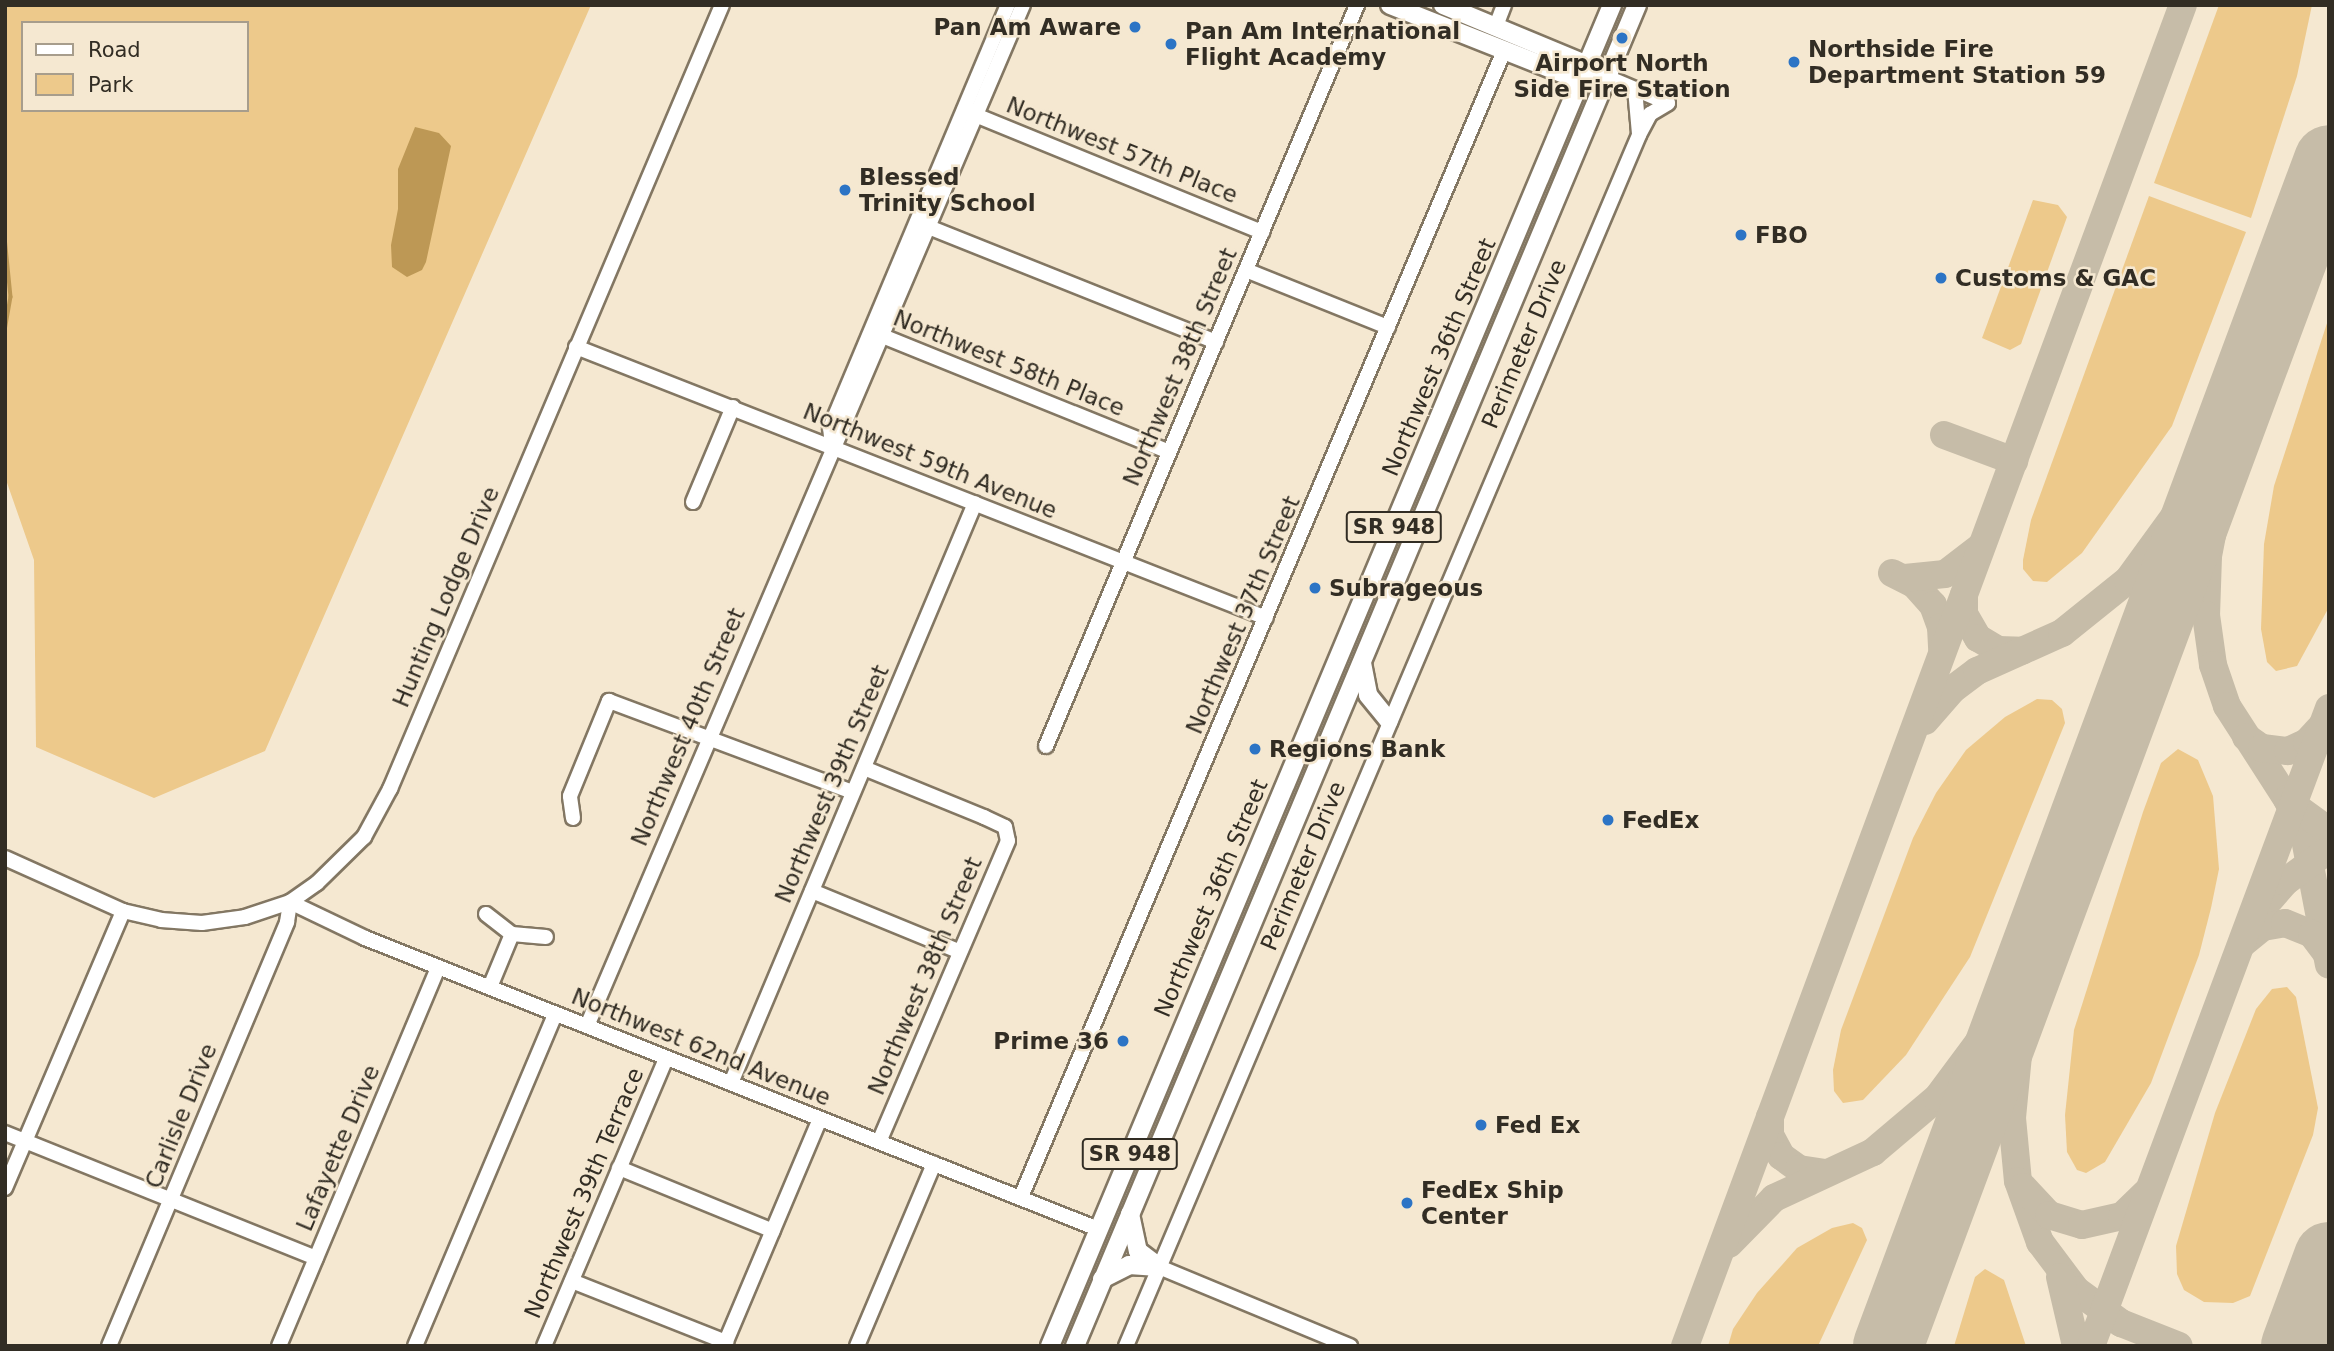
<!DOCTYPE html>
<style>
body{margin:0}
#map{position:relative;width:2334px;height:1351px;overflow:hidden;background:#f5e8d1;font-family:"DejaVu Sans",sans-serif}
div>[style]{position:absolute}
.green>*{inset:0;background:#edc98b}
.water>*{inset:0;background:#bd9855}
.stream>*{height:3.5px;margin:-1.75px;padding:0 1.75px;transform-origin:1.75px;border-radius:1.75px;background:#bd9855}
.taxiway>*{height:28px;margin:-14px;padding:0 14px;transform-origin:14px;border-radius:14px;background:#c6bca8}
.runway>*{height:70px;margin:-35px;padding:0 35px;transform-origin:35px;border-radius:35px;background:#c6bca8}
.roads{filter:drop-shadow(2px 0 #837763) drop-shadow(-2px 0 #837763) drop-shadow(0 2px #837763) drop-shadow(0 -2px #837763)}
.minor>*{height:14px;margin:-7px;padding:0 7px;transform-origin:7px;border-radius:7px;background:#fff}
.major>*{height:18px;margin:-9px;padding:0 9px;transform-origin:9px;border-radius:9px;background:#fff}
.dots>*{width:19px;height:19px;translate:-50% -50%;box-sizing:border-box;border:4px solid #f5e8d1;border-radius:50%}
span{translate:-50% -50%;white-space:nowrap;text-align:center;line-height:1.15;-webkit-text-stroke:5px #f5e8d1;paint-order:stroke}
.shield-label span{padding:2px 5px;background:#f5e8d1;border:2px solid;border-radius:5px;-webkit-text-stroke-width:0}
.shield-label{font-size:21px;color:#322d24;font-weight:700}
.poi-label{font-size:23px;color:#322d24;font-weight:700}
.right{translate:-100% -50%;text-align:right}
.left{translate:0 -50%;text-align:left}
.street-label{font-size:23px;color:#322d24}
.frame{position:absolute;inset:0;border:7px solid #322d24;pointer-events:none}
.legend{position:absolute;left:21px;top:21px;width:228px;height:91px;box-sizing:border-box;background:#f5e8d1;border:2px solid #a79d8c;margin:0;padding:9px 12px;list-style:none;font-size:21px;color:#322d24}
.legend li{display:flex;align-items:center;gap:14px;height:35px}
.legend b{width:35px;border:2px solid #a79d8c}
</style>
<div id="map">
<div class="green">
<div style="clip-path:polygon(evenodd,5px 5px,591px 5px,265px 751px,154px 798px,36px 747px,34px 560px,5px 477px,5px 5px,23px 23px,247px 23px,247px 110px,23px 110px,23px 23px)"></div>
<div style="clip-path:polygon(2219px 5px,2312px 5px,2297px 76px,2251px 218px,2154px 183px)"></div>
<div style="clip-path:polygon(2149px 196px,2246px 232px,2172px 426px,2082px 553px,2047px 582px,2033px 581px,2023px 569px,2023px 560px,2031px 520px)"></div>
<div style="clip-path:polygon(2033px 200px,2058px 205px,2067px 217px,2021px 344px,2010px 350px,1982px 338px)"></div>
<div style="clip-path:polygon(2329px 317px,2329px 607px,2297px 666px,2276px 671px,2267px 662px,2261px 629px,2264px 544px,2274px 486px)"></div>
<div style="clip-path:polygon(2037px 699px,2052px 700px,2062px 709px,2065px 723px,1970px 957px,1906px 1055px,1863px 1100px,1843px 1103px,1834px 1091px,1833px 1070px,1841px 1030px,1913px 838px,1936px 793px,1966px 750px,2005px 717px)"></div>
<div style="clip-path:polygon(2178px 749px,2198px 760px,2213px 796px,2219px 869px,2211px 908px,2199px 955px,2151px 1083px,2105px 1162px,2086px 1173px,2077px 1170px,2067px 1152px,2065px 1115px,2074px 1030px,2143px 812px,2161px 763px)"></div>
<div style="clip-path:polygon(2287px 987px,2296px 997px,2318px 1108px,2313px 1135px,2250px 1296px,2233px 1303px,2204px 1302px,2184px 1290px,2177px 1274px,2176px 1246px,2215px 1113px,2256px 1009px,2272px 989px)"></div>
<div style="clip-path:polygon(1853px 1223px,1862px 1228px,1867px 1240px,1818px 1346px,1728px 1346px,1733px 1329px,1757px 1293px,1797px 1248px,1832px 1228px)"></div>
<div style="clip-path:polygon(1985px 1269px,2004px 1280px,2026px 1346px,1954px 1346px,1975px 1277px)"></div>
</div>
<div class="water">
<div style="clip-path:polygon(415px 127px,439px 133px,451px 146px,426px 262px,422px 270px,407px 277px,392px 267px,391px 245px,398px 209px,398px 169px)"></div>
</div>
<div class="stream">
<div style="left:5px;top:237px;width:60px;rotate:84.3deg"></div>
<div style="left:11px;top:297px;width:34px;rotate:100deg"></div>
</div>
<div class="taxiway">
<div style="left:2314px;top:200px;width:56px;rotate:-74.5deg"></div>
<div style="left:2284px;top:281px;width:217px;rotate:106.9deg"></div>
<div style="left:2221px;top:489px;width:68px;rotate:101deg"></div>
<div style="left:2208px;top:556px;width:59px;rotate:91.9deg"></div>
<div style="left:2206px;top:615px;width:50px;rotate:82deg"></div>
<div style="left:2213px;top:665px;width:43px;rotate:71.1deg"></div>
<div style="left:2227px;top:706px;width:111px;rotate:57.2deg"></div>
<div style="left:2287px;top:799px;width:39px;rotate:64deg"></div>
<div style="left:2304px;top:834px;width:133px;rotate:79.2deg"></div>
<div style="left:1944px;top:435px;width:75px;rotate:20.4deg"></div>
<div style="left:1892px;top:573px;width:25px;rotate:27deg"></div>
<div style="left:1914px;top:584px;width:28px;rotate:48deg"></div>
<div style="left:1933px;top:605px;width:23px;rotate:70deg"></div>
<div style="left:1941px;top:627px;width:22px;rotate:87deg"></div>
<div style="left:1905px;top:578px;width:40px;rotate:-5.7deg"></div>
<div style="left:1945px;top:574px;width:43px;rotate:-37.4deg"></div>
<div style="left:1964px;top:595px;width:19px;rotate:90deg"></div>
<div style="left:1964px;top:614px;width:28px;rotate:60deg"></div>
<div style="left:1978px;top:638px;width:23px;rotate:31deg"></div>
<div style="left:1998px;top:650px;width:24px;rotate:2deg"></div>
<div style="left:1925px;top:721px;width:43px;rotate:-48.8deg"></div>
<div style="left:1953px;top:689px;width:30px;rotate:-37deg"></div>
<div style="left:1977px;top:671px;width:93px;rotate:-24.1deg"></div>
<div style="left:2062px;top:633px;width:85px;rotate:-38.8deg"></div>
<div style="left:2128px;top:580px;width:95px;rotate:-54deg"></div>
<div style="left:2184px;top:503px;width:107px;rotate:-65.1deg"></div>
<div style="left:2246px;top:737px;width:19px;rotate:35deg"></div>
<div style="left:2262px;top:748px;width:26px;rotate:7deg"></div>
<div style="left:2288px;top:751px;width:21px;rotate:-25deg"></div>
<div style="left:2307px;top:742px;width:22px;rotate:-47deg"></div>
<div style="left:2092px;top:797px;width:259px;rotate:106.4deg"></div>
<div style="left:2019px;top:1045px;width:73px;rotate:95.5deg"></div>
<div style="left:2012px;top:1118px;width:63px;rotate:84.6deg"></div>
<div style="left:2018px;top:1181px;width:65px;rotate:70.2deg"></div>
<div style="left:2040px;top:1242px;width:60px;rotate:53.1deg"></div>
<div style="left:2076px;top:1290px;width:56px;rotate:36.3deg"></div>
<div style="left:2121px;top:1323px;width:62px;rotate:21.6deg"></div>
<div style="left:2292px;top:804px;width:46px;rotate:36.1deg"></div>
<div style="left:2259px;top:912px;width:40px;rotate:-49deg"></div>
<div style="left:2285px;top:882px;width:49px;rotate:-36.6deg"></div>
<div style="left:2243px;top:943px;width:26px;rotate:-39deg"></div>
<div style="left:2263px;top:927px;width:22px;rotate:-10deg"></div>
<div style="left:2285px;top:923px;width:29px;rotate:22deg"></div>
<div style="left:2312px;top:934px;width:25px;rotate:53deg"></div>
<div style="left:1770px;top:1117px;width:18px;rotate:90deg"></div>
<div style="left:1770px;top:1135px;width:24px;rotate:62deg"></div>
<div style="left:1781px;top:1156px;width:22px;rotate:36deg"></div>
<div style="left:1799px;top:1169px;width:25px;rotate:9deg"></div>
<div style="left:2023px;top:1187px;width:38px;rotate:47deg"></div>
<div style="left:2049px;top:1215px;width:34px;rotate:17deg"></div>
<div style="left:2082px;top:1225px;width:41px;rotate:-12.7deg"></div>
<div style="left:2122px;top:1216px;width:33px;rotate:-44deg"></div>
<div style="left:1729px;top:1244px;width:64px;rotate:-45.6deg"></div>
<div style="left:1774px;top:1198px;width:109px;rotate:-24.9deg"></div>
<div style="left:1873px;top:1152px;width:84px;rotate:-40.2deg"></div>
<div style="left:1937px;top:1098px;width:74px;rotate:-53.3deg"></div>
<div style="left:1981px;top:1039px;width:120px;rotate:-63.9deg"></div>
<div style="left:2060px;top:1277px;width:71px;rotate:76.9deg"></div>
<div style="left:1685px;top:1346px;width:1430px;rotate:-69.63deg"></div>
<div style="left:1873px;top:1346px;width:227px;rotate:-66deg"></div>
<div style="left:1902px;top:1346px;width:73px;rotate:-74.1deg"></div>
<div style="left:2091px;top:1346px;width:681px;rotate:-69.54deg"></div>
</div>
<div class="runway">
<div style="left:1888px;top:1346px;width:1265px;rotate:-69.6deg"></div>
<div style="left:2296px;top:1346px;width:95px;rotate:-69.7deg"></div>
</div>
<div class="roads">
<div class="minor">
<div style="left:1496px;top:26px;width:22px;rotate:-69deg"></div>
<div style="left:1609px;top:78px;width:64px;rotate:23deg"></div>
<div style="left:1635px;top:89px;width:45px;rotate:84.9deg"></div>
<div style="left:968px;top:112px;width:318px;rotate:22.2deg"></div>
<div style="left:921px;top:224px;width:318px;rotate:21.8deg"></div>
<div style="left:1246px;top:270px;width:153px;rotate:21.9deg"></div>
<div style="left:875px;top:333px;width:317px;rotate:22deg"></div>
<div style="left:576px;top:347px;width:741px;rotate:21.44deg"></div>
<div style="left:832px;top:446px;width:18px;rotate:-96deg"></div>
<div style="left:830px;top:428px;width:459px;rotate:-67.2deg"></div>
<div style="left:693px;top:502px;width:103px;rotate:-67.2deg"></div>
<div style="left:1046px;top:746px;width:804px;rotate:-67.23deg"></div>
<div style="left:864px;top:768px;width:130px;rotate:22.2deg"></div>
<div style="left:984px;top:817px;width:23px;rotate:25deg"></div>
<div style="left:1005px;top:827px;width:14px;rotate:78deg"></div>
<div style="left:1008px;top:841px;width:327px;rotate:113.2deg"></div>
<div style="left:573px;top:818px;width:22px;rotate:-98deg"></div>
<div style="left:570px;top:796px;width:103px;rotate:-67.7deg"></div>
<div style="left:609px;top:701px;width:260px;rotate:20.5deg"></div>
<div style="left:5px;top:858px;width:129px;rotate:24.2deg"></div>
<div style="left:123px;top:911px;width:39px;rotate:13deg"></div>
<div style="left:161px;top:920px;width:41px;rotate:4.2deg"></div>
<div style="left:202px;top:923px;width:43px;rotate:-7.9deg"></div>
<div style="left:245px;top:917px;width:47px;rotate:-18.4deg"></div>
<div style="left:290px;top:902px;width:33px;rotate:-35deg"></div>
<div style="left:317px;top:883px;width:66px;rotate:-44.4deg"></div>
<div style="left:364px;top:837px;width:55px;rotate:-61.6deg"></div>
<div style="left:390px;top:789px;width:851px;rotate:-67.05deg"></div>
<div style="left:812px;top:891px;width:158px;rotate:22.3deg"></div>
<div style="left:486px;top:914px;width:33px;rotate:38deg"></div>
<div style="left:512px;top:934px;width:34px;rotate:5deg"></div>
<div style="left:490px;top:987px;width:57px;rotate:-67.5deg"></div>
<div style="left:587px;top:1026px;width:1110px;rotate:-66.88deg"></div>
<div style="left:731px;top:1083px;width:629px;rotate:-67.18deg"></div>
<div style="left:5px;top:1133px;width:335px;rotate:21.9deg"></div>
<div style="left:619px;top:1168px;width:166px;rotate:22.2deg"></div>
<div style="left:5px;top:1188px;width:301px;rotate:-66.9deg"></div>
<div style="left:1021px;top:1197px;width:1244px;rotate:-67.15deg"></div>
<div style="left:1159px;top:1267px;width:207px;rotate:22.5deg"></div>
<div style="left:572px;top:1281px;width:166px;rotate:21.6deg"></div>
<div style="left:109px;top:1346px;width:460px;rotate:-67.2deg"></div>
<div style="left:287px;top:922px;width:20px;rotate:-81deg"></div>
<div style="left:290px;top:902px;width:83px;rotate:25.6deg"></div>
<div style="left:365px;top:938px;width:789px;rotate:21.65deg"></div>
<div style="left:279px;top:1346px;width:411px;rotate:-67.2deg"></div>
<div style="left:415px;top:1346px;width:360px;rotate:-67.1deg"></div>
<div style="left:544px;top:1346px;width:313px;rotate:-67deg"></div>
<div style="left:724px;top:1346px;width:246px;rotate:-67.1deg"></div>
<div style="left:857px;top:1346px;width:198px;rotate:-67.1deg"></div>
<div style="left:1126px;top:1346px;width:1315px;rotate:-67.04deg"></div>
<div style="left:1639px;top:135px;width:24px;rotate:-62deg"></div>
<div style="left:1650px;top:114px;width:21px;rotate:-31deg"></div>
</div>
<div class="major">
<div style="left:1390px;top:5px;width:206px;rotate:21.6deg"></div>
<div style="left:1582px;top:81px;width:9px;rotate:-6deg"></div>
<div style="left:1443px;top:5px;width:167px;rotate:22.6deg"></div>
<div style="left:1362px;top:663px;width:33px;rotate:79deg"></div>
<div style="left:1368px;top:695px;width:33px;rotate:51deg"></div>
<div style="left:1130px;top:1214px;width:38px;rotate:78deg"></div>
<div style="left:1138px;top:1251px;width:26px;rotate:37deg"></div>
<div style="left:1102px;top:1279px;width:30px;rotate:-27deg"></div>
<div style="left:1129px;top:1265px;width:29px;rotate:4deg"></div>
<div style="left:1050px;top:1346px;width:1454px;rotate:-67.26deg"></div>
<div style="left:1075px;top:1346px;width:1454px;rotate:-67.26deg"></div>
</div>
</div>
<div class="dots">
<div style="left:1135px;top:27px;background:#2c74c5"></div>
<div style="left:1622px;top:38px;background:#2c74c5"></div>
<div style="left:1171px;top:44px;background:#2c74c5"></div>
<div style="left:1794px;top:62px;background:#2c74c5"></div>
<div style="left:845px;top:190px;background:#2c74c5"></div>
<div style="left:1741px;top:235px;background:#2c74c5"></div>
<div style="left:1941px;top:278px;background:#2c74c5"></div>
<div style="left:1315px;top:588px;background:#2c74c5"></div>
<div style="left:1255px;top:749px;background:#2c74c5"></div>
<div style="left:1608px;top:820px;background:#2c74c5"></div>
<div style="left:1123px;top:1041px;background:#2c74c5"></div>
<div style="left:1481px;top:1125px;background:#2c74c5"></div>
<div style="left:1407px;top:1203px;background:#2c74c5"></div>
</div>
<div class="shield-label">
<span style="left:1394px;top:527px">SR 948</span>
<span style="left:1130px;top:1154px">SR 948</span>
</div>
<div class="poi-label">
<span class="right" style="left:1121px;top:27px">Pan Am Aware</span>
<span class="left" style="left:1185px;top:44px">Pan Am International<br>Flight Academy</span>
<span class="left" style="left:1808px;top:62px">Northside Fire<br>Department Station 59</span>
<span style="left:1622px;top:76px">Airport North<br>Side Fire Station</span>
<span class="left" style="left:859px;top:190px">Blessed<br>Trinity School</span>
<span class="left" style="left:1755px;top:235px">FBO</span>
<span class="left" style="left:1955px;top:278px">Customs &amp; GAC</span>
<span class="left" style="left:1329px;top:588px">Subrageous</span>
<span class="left" style="left:1269px;top:749px">Regions Bank</span>
<span class="left" style="left:1622px;top:820px">FedEx</span>
<span class="right" style="left:1109px;top:1041px">Prime 36</span>
<span class="left" style="left:1495px;top:1125px">Fed Ex</span>
<span class="left" style="left:1421px;top:1203px">FedEx Ship<br>Center</span>
</div>
<div class="street-label">
<span style="left:1122px;top:150px;rotate:22deg">Northwest 57th Place</span>
<span style="left:1524px;top:344px;rotate:-67deg">Perimeter Drive</span>
<span style="left:1439px;top:357px;rotate:-67deg">Northwest 36th Street</span>
<span style="left:1009px;top:363px;rotate:22deg">Northwest 58th Place</span>
<span style="left:1180px;top:367px;rotate:-67deg">Northwest 38th Street</span>
<span style="left:930px;top:461px;rotate:22deg">Northwest 59th Avenue</span>
<span style="left:446px;top:597px;rotate:-67deg">Hunting Lodge Drive</span>
<span style="left:1243px;top:615px;rotate:-67deg">Northwest 37th Street</span>
<span style="left:688px;top:727px;rotate:-67deg">Northwest 40th Street</span>
<span style="left:832px;top:784px;rotate:-67deg">Northwest 39th Street</span>
<span style="left:1303px;top:866px;rotate:-67deg">Perimeter Drive</span>
<span style="left:1211px;top:898px;rotate:-67deg">Northwest 36th Street</span>
<span style="left:925px;top:976px;rotate:-67deg">Northwest 38th Street</span>
<span style="left:701px;top:1047px;rotate:22deg">Northwest 62nd Avenue</span>
<span style="left:181px;top:1116px;rotate:-68deg">Carlisle Drive</span>
<span style="left:338px;top:1148px;rotate:-67deg">Lafayette Drive</span>
<span style="left:584px;top:1193px;rotate:-67deg">Northwest 39th Terrace</span>
</div>
<div class="frame"></div>
<ul class="legend">
<li><b style="height:9px;background:#fff"></b>Road</li>
<li><b style="height:19px;background:#edc98b"></b>Park</li>
</ul>
</div>
